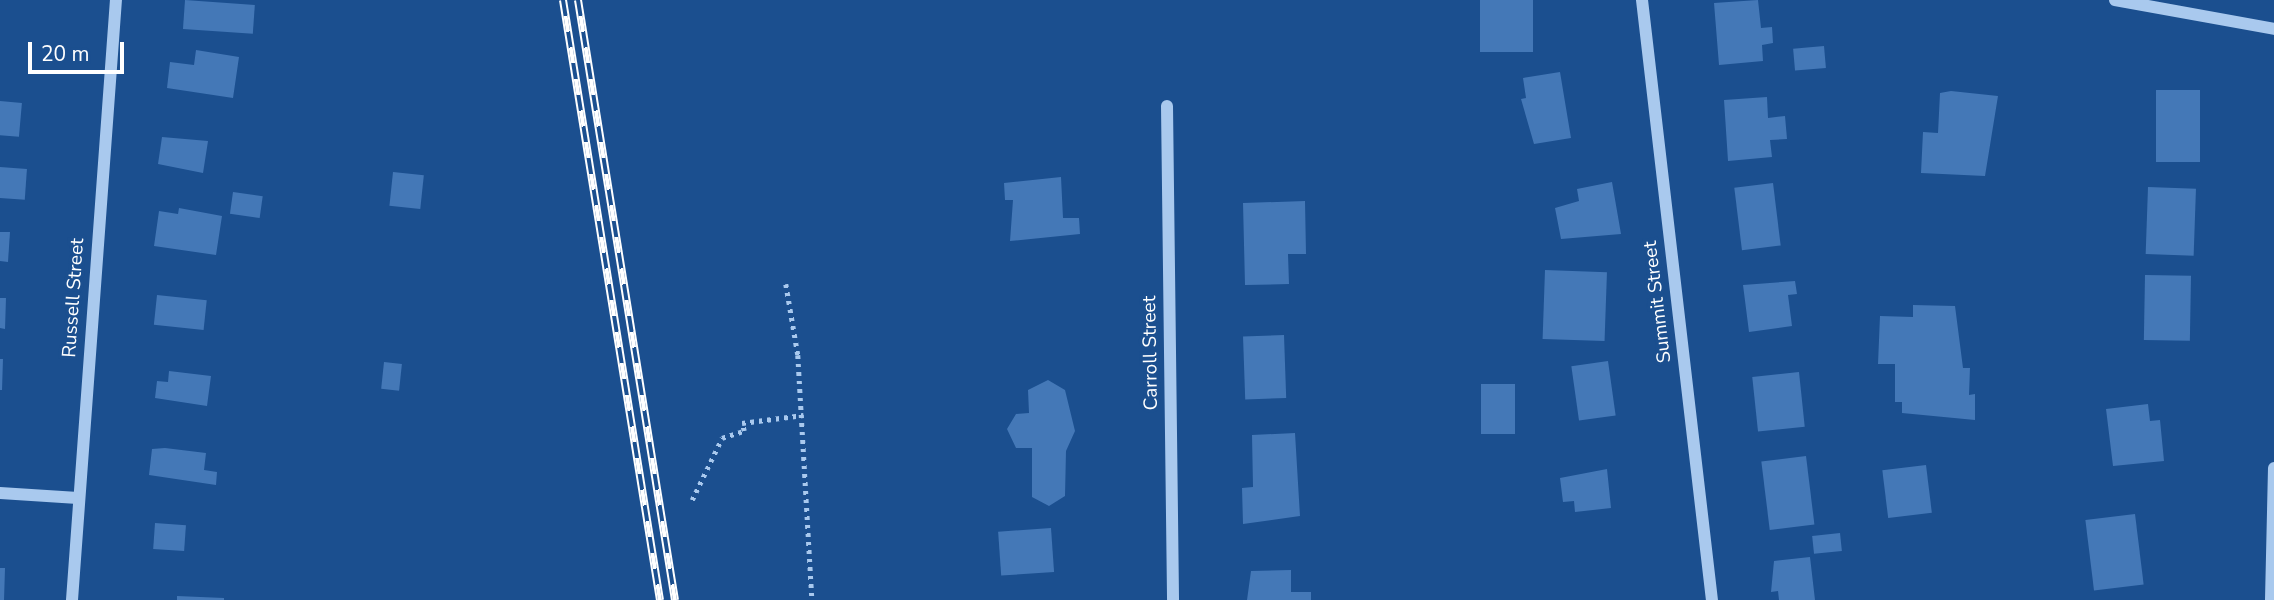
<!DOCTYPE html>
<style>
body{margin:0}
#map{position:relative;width:2274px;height:600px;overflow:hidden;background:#1b4f8f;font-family:"Nunito Sans",sans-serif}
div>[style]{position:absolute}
.building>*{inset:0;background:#4478b7;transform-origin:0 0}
.path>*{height:4.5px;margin-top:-2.25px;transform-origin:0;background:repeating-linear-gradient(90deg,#a9c9ee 0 3.5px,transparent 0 8.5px)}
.minor>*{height:12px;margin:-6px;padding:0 6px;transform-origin:6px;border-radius:6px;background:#a9c9ee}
.rail>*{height:8px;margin-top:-4px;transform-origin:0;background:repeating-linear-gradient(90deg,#1b4f8f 0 16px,#fff 0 32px);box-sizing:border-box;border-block:2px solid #fff}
span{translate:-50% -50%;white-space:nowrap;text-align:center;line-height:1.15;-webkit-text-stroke:7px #1b4f8f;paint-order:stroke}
.street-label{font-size:19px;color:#fff}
.scale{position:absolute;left:28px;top:42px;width:96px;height:32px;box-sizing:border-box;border:4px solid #fff;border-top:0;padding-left:9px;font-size:21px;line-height:24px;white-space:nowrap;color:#fff;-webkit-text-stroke:5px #1b4f8f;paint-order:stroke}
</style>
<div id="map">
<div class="building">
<div style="left:185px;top:0;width:70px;height:29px;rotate:4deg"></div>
<div style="left:1480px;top:0;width:53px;height:52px"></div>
<div style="clip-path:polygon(1758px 0,1761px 28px,1772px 27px,1773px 43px,1762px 45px,1763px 61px,1719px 65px,1714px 3px)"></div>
<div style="left:1824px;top:46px;width:22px;height:31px;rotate:85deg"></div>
<div style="clip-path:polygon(196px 50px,239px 57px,233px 98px,167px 88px,170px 62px,194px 65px)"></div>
<div style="clip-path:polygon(1560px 72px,1571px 138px,1534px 144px,1521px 99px,1526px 98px,1523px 78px)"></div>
<div style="left:2156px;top:90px;width:44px;height:72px"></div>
<div style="clip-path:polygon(1951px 91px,1998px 96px,1985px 176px,1921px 173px,1923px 132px,1938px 133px,1940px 93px)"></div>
<div style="clip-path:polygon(1767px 97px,1768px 118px,1785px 116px,1787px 139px,1770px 140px,1772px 157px,1728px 161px,1724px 100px)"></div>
<div style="left:0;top:101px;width:22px;height:34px;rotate:5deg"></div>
<div style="clip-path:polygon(162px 137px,208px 141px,203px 173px,158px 164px)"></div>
<div style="left:0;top:167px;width:27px;height:31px;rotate:4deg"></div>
<div style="left:393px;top:172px;width:31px;height:34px;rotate:6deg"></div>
<div style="clip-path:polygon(1061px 177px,1063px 218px,1079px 218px,1080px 234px,1010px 241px,1013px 200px,1005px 200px,1004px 183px)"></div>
<div style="clip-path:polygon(1612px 182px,1621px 234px,1561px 239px,1555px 208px,1579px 201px,1577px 189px)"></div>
<div style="left:1773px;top:183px;width:63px;height:39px;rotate:83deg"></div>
<div style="left:2148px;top:187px;width:48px;height:67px;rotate:2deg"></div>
<div style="left:233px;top:192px;width:30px;height:22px;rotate:8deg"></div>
<div style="clip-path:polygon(1305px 201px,1306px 254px,1288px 254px,1289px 284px,1245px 285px,1243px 203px)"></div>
<div style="clip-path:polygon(179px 208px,222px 216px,216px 255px,154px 246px,159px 211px,178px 214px)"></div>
<div style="clip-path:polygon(0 232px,10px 232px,8px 262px,0 261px)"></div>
<div style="left:1545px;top:270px;width:62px;height:69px;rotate:2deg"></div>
<div style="left:2145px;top:275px;width:46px;height:65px;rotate:1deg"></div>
<div style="clip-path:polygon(1795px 281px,1797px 294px,1788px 295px,1792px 326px,1749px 332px,1743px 285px)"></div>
<div style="left:157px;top:295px;width:50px;height:30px;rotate:6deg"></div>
<div style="clip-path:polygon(0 298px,6px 298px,5px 329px,0 328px)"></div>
<div style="clip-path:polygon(1913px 305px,1955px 306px,1963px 368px,1970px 368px,1969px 395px,1975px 394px,1975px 420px,1902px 413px,1902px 402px,1895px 402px,1895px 364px,1878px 364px,1880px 316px,1913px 317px)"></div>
<div style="left:1284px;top:335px;width:63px;height:41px;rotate:88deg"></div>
<div style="clip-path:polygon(0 359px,3px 359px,2px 390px,0 390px)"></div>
<div style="left:1608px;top:361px;width:55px;height:37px;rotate:82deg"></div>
<div style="left:384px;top:362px;width:18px;height:27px;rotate:6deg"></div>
<div style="clip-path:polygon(169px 371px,211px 376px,207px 406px,155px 398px,157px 381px,168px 382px)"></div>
<div style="left:1799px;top:372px;width:55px;height:47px;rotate:84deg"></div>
<div style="clip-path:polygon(1048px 380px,1065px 390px,1075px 431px,1066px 451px,1065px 496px,1049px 506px,1032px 497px,1032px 448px,1016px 448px,1007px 429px,1016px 414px,1029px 413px,1028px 390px)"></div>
<div style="left:1481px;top:384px;width:34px;height:50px"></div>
<div style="clip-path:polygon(2148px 404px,2150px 421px,2160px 420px,2164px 461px,2113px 466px,2106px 409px)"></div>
<div style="clip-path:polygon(1295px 433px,1300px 516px,1243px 524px,1242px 488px,1253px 487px,1252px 435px)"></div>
<div style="clip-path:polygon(165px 448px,206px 453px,204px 470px,217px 472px,216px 485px,149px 475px,152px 449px)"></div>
<div style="left:1806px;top:456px;width:69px;height:45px;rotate:83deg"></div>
<div style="left:1926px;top:465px;width:48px;height:44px;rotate:83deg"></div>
<div style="clip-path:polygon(1607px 469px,1611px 508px,1575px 512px,1574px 501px,1563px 502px,1560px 478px)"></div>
<div style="left:2135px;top:514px;width:71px;height:50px;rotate:83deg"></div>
<div style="left:155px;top:523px;width:31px;height:26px;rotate:4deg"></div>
<div style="left:1051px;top:528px;width:44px;height:53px;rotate:86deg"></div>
<div style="left:1840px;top:533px;width:18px;height:28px;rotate:84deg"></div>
<div style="clip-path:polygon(1810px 557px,1815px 600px,1779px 600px,1778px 591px,1771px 592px,1774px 561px)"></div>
<div style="clip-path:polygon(0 568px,5px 568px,4px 600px,0 600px)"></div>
<div style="clip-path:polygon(1291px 570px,1291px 592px,1311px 592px,1311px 600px,1247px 600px,1251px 571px)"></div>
<div style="clip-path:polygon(177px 596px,224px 598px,224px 600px,177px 600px)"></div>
</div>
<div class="path">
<div style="left:786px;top:284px;width:72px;rotate:80.4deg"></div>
<div style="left:798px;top:355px;width:245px;rotate:86.7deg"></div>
<div style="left:692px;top:500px;width:69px;rotate:-64.2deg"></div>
<div style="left:722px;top:438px;width:23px;rotate:-18deg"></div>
<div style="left:744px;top:431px;width:8px;rotate:-104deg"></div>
<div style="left:742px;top:423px;width:62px;rotate:-7.5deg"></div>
</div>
<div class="minor">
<div style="left:1642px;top:0;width:604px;rotate:83.35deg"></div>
<div style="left:2115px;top:0;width:162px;rotate:10.3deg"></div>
<div style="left:1167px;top:106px;width:494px;rotate:89.3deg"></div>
<div style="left:0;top:493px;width:78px;rotate:3.7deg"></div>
<div style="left:72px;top:600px;width:602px;rotate:-85.81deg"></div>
<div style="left:2271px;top:600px;width:132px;rotate:-88.7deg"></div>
</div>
<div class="rail">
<div style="left:563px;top:0;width:608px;rotate:80.82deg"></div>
<div style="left:578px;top:0;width:608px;rotate:80.82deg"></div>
</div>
<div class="street-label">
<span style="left:74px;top:298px;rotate:-86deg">Russell Street</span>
<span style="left:1658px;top:302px;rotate:-97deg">Summit Street</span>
<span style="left:1151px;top:353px;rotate:-91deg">Carroll Street</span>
</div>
<div class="scale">20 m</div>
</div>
